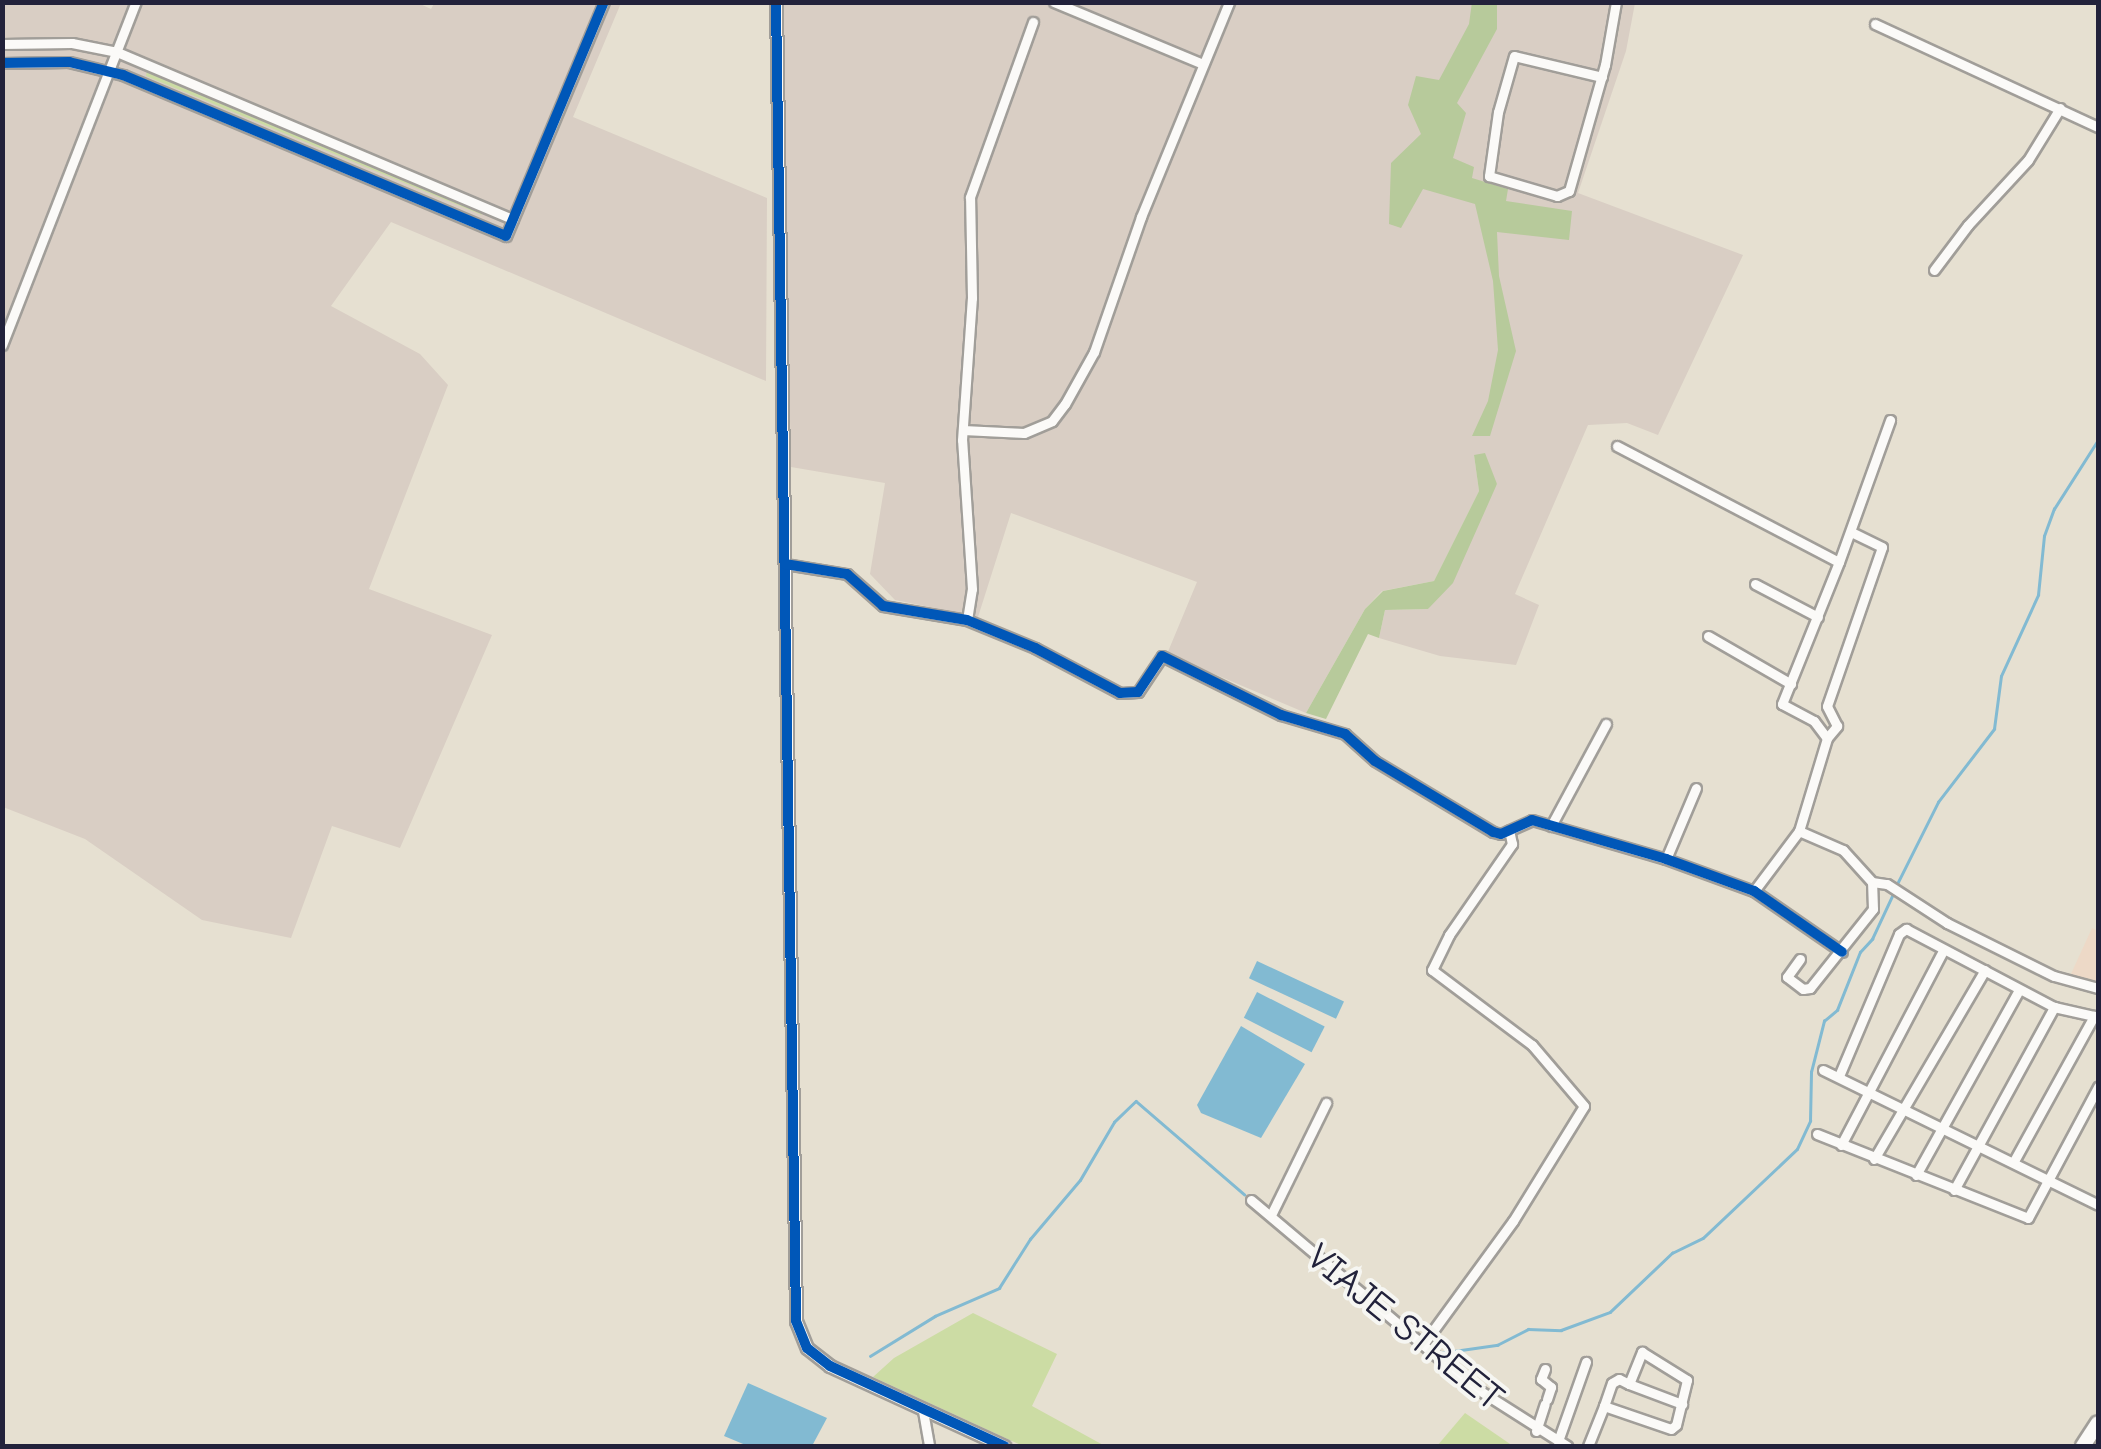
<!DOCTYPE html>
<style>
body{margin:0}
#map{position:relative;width:2101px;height:1449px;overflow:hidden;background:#e6e0d1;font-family:"Comic Neue",sans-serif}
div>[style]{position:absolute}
.built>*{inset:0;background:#edd9c7}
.industrial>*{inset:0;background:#d9cec4}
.green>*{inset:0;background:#ccdca4}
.forest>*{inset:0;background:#b7ca9b}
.water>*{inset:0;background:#82bad2;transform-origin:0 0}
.stream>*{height:2.5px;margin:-1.25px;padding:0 1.25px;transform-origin:1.25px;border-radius:1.25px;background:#82bad2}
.roads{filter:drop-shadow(2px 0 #a19e99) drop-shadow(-2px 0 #a19e99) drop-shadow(0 2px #a19e99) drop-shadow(0 -2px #a19e99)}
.minor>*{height:9px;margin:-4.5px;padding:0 4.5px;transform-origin:4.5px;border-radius:4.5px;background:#fbfaf8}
.tertiary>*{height:11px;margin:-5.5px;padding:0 5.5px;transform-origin:5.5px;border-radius:5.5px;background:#fbfaf8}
.trunk>*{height:14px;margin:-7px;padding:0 7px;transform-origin:7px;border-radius:7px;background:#fbfaf8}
.cycleway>*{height:10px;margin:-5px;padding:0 5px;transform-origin:5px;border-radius:5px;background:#0057b8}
span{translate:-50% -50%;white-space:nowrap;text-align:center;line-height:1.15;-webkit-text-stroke:8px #f6f6f2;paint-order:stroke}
.street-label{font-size:38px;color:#22223b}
.frame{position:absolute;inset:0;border:5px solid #22223b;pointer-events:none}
</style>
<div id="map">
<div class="built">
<div style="clip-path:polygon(2092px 928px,2098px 931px,2098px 985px,2070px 976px)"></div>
</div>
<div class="industrial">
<div style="clip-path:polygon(416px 2px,431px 9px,435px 2px,621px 3px,573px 117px,767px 198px,766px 381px,391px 222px,331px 306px,420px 354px,448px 385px,369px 589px,492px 635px,400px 848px,332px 826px,291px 938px,202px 920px,85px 839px,3px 807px,2px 3px)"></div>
<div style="clip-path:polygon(781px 3px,1635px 3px,1626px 51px,1578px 193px,1743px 255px,1658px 435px,1627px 423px,1588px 425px,1515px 594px,1539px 605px,1516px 665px,1440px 656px,1379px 638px,1385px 610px,1428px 609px,1497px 484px,1474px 455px,1479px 491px,1434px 581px,1382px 591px,1365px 609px,1306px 713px,1167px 654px,1197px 582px,1011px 513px,978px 617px,895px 600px,870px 574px,885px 483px,791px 467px)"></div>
</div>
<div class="green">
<div style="clip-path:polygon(147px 71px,480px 212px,482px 215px,146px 76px)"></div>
<div style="clip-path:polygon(973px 1313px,1057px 1354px,1032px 1406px,1105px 1446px,1023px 1446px,873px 1377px,894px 1358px)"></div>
<div style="clip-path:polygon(1465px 1413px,1513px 1446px,1437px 1446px)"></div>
</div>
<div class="forest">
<div style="clip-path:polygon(1472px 2px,1497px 3px,1497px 29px,1457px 103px,1466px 113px,1453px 158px,1474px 167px,1472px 178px,1508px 189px,1506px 201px,1572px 211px,1569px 240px,1497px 232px,1499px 276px,1516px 351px,1490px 436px,1472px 436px,1488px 401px,1498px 350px,1493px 281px,1475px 204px,1423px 189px,1401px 228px,1389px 224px,1391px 163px,1421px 134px,1408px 105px,1416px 76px,1439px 80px,1469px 24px)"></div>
<div style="clip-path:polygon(1485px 453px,1497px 484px,1453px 583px,1428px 609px,1385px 610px,1379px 638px,1368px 634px,1326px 719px,1306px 713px,1365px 609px,1383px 591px,1434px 581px,1479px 491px,1474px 455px)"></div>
</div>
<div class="water">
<div style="left:1257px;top:961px;width:96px;height:19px;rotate:25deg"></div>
<div style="left:1257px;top:992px;width:76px;height:29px;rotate:27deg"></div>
<div style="clip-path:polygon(1241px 1026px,1305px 1064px,1261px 1138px,1201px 1113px,1197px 1105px)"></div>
<div style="clip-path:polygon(748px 1383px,827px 1418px,812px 1446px,748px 1446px,724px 1436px)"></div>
</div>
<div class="stream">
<div style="left:1896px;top:886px;width:94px;rotate:-63.4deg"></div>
<div style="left:1938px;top:802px;width:92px;rotate:-52.5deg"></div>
<div style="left:1994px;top:729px;width:53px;rotate:-82.5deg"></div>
<div style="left:2001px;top:676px;width:89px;rotate:-65.4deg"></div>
<div style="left:2038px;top:595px;width:59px;rotate:-84.2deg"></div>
<div style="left:2044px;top:536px;width:29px;rotate:-70deg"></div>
<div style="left:2054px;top:509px;width:82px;rotate:-57.5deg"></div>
<div style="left:1440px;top:1353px;width:58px;rotate:-8deg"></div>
<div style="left:1497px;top:1345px;width:35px;rotate:-27deg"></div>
<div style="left:1528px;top:1329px;width:33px;rotate:2deg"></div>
<div style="left:1561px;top:1330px;width:52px;rotate:-20.2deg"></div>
<div style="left:1610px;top:1312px;width:86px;rotate:-43.6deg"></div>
<div style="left:1672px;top:1253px;width:34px;rotate:-26deg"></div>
<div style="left:1703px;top:1238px;width:129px;rotate:-43.4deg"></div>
<div style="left:1797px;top:1149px;width:31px;rotate:-65deg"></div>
<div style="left:1810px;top:1121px;width:49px;rotate:-88.8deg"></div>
<div style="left:1811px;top:1072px;width:53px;rotate:-75.7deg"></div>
<div style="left:1824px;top:1021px;width:17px;rotate:-40deg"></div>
<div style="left:1837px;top:1010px;width:62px;rotate:-68.4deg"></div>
<div style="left:1860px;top:952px;width:18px;rotate:-47deg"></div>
<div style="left:1872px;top:939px;width:50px;rotate:-65deg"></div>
<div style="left:870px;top:1356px;width:76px;rotate:-31.6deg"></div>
<div style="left:935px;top:1316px;width:70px;rotate:-23.6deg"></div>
<div style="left:999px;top:1288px;width:58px;rotate:-57.7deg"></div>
<div style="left:1030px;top:1239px;width:77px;rotate:-49.7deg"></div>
<div style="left:1080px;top:1180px;width:67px;rotate:-59.6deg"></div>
<div style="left:1114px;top:1122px;width:30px;rotate:-44deg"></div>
<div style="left:1136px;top:1101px;width:143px;rotate:40.7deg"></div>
</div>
<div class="roads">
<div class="minor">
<div style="left:1054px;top:2px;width:161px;rotate:22.6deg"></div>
<div style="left:1875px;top:24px;width:246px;rotate:24.8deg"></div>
<div style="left:2px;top:44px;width:70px;rotate:-0.8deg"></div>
<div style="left:72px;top:43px;width:46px;rotate:11.3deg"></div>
<div style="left:117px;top:52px;width:430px;rotate:22.9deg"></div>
<div style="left:2px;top:63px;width:67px;rotate:-0.9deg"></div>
<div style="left:69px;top:62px;width:56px;rotate:13.5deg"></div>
<div style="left:123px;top:75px;width:415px;rotate:22.8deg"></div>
<div style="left:506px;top:236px;width:254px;rotate:-67.3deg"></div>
<div style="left:1602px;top:77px;width:90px;rotate:-166.6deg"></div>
<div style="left:1514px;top:56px;width:58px;rotate:105.9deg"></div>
<div style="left:1498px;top:112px;width:65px;rotate:98deg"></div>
<div style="left:1489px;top:176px;width:71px;rotate:16.4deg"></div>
<div style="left:1557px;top:196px;width:13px;rotate:-23deg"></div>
<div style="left:1569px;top:191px;width:131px;rotate:-74.1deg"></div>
<div style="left:1605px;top:65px;width:64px;rotate:-80.1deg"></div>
<div style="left:1934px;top:270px;width:56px;rotate:-52.9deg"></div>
<div style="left:1968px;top:225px;width:88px;rotate:-47.3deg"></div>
<div style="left:2028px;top:160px;width:61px;rotate:-58.4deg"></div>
<div style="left:2px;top:345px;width:368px;rotate:-68.7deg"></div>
<div style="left:963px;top:430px;width:61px;rotate:2.8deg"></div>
<div style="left:1024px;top:433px;width:30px;rotate:-23deg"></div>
<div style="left:1052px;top:421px;width:21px;rotate:-53deg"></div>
<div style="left:1065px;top:404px;width:60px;rotate:-60.9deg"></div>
<div style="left:1094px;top:352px;width:143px;rotate:-70.8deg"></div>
<div style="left:1141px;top:217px;width:232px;rotate:-67.7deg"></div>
<div style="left:1617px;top:446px;width:250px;rotate:27.6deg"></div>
<div style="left:1839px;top:562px;width:153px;rotate:111.9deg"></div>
<div style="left:1782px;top:704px;width:36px;rotate:28deg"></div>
<div style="left:1814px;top:721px;width:21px;rotate:53deg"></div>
<div style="left:1839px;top:562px;width:151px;rotate:-70.2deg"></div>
<div style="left:785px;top:564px;width:63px;rotate:9.2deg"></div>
<div style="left:847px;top:574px;width:48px;rotate:41.6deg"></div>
<div style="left:883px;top:606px;width:85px;rotate:9.5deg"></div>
<div style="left:967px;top:620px;width:74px;rotate:22.4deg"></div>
<div style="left:1035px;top:648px;width:96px;rotate:27.9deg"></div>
<div style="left:1120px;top:693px;width:18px;rotate:-3deg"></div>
<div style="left:1138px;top:692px;width:43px;rotate:-56.3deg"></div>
<div style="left:1162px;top:656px;width:133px;rotate:26.4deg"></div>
<div style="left:1281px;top:715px;width:67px;rotate:16.5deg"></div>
<div style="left:1345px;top:734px;width:40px;rotate:42deg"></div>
<div style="left:1375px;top:761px;width:138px;rotate:31deg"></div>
<div style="left:1493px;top:832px;width:8px;rotate:14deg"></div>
<div style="left:1501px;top:834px;width:34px;rotate:-24deg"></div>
<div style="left:1532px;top:820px;width:140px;rotate:16.2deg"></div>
<div style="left:1666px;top:859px;width:94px;rotate:20deg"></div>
<div style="left:1754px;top:891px;width:107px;rotate:34.7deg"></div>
<div style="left:1755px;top:584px;width:71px;rotate:27.6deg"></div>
<div style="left:967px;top:620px;width:31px;rotate:-81deg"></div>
<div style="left:972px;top:589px;width:149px;rotate:-93.8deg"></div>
<div style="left:962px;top:440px;width:142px;rotate:-86deg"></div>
<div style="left:972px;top:298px;width:101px;rotate:-91.1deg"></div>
<div style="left:970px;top:197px;width:186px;rotate:-70.2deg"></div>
<div style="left:1708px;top:636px;width:96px;rotate:30deg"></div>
<div style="left:1551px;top:826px;width:116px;rotate:-61.7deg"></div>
<div style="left:1799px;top:831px;width:97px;rotate:-73.2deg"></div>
<div style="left:1827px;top:738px;width:16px;rotate:-50deg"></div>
<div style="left:1837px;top:726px;width:22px;rotate:-117deg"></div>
<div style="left:1827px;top:706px;width:168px;rotate:-70.9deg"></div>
<div style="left:1882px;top:547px;width:34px;rotate:-154deg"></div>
<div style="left:1666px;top:859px;width:77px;rotate:-67.1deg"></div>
<div style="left:1754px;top:891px;width:75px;rotate:-53.1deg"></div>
<div style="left:1799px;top:831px;width:48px;rotate:23.4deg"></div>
<div style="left:1843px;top:850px;width:43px;rotate:47.8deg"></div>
<div style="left:1872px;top:882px;width:15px;rotate:8deg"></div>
<div style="left:1887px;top:884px;width:72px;rotate:33deg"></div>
<div style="left:1947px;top:923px;width:119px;rotate:26.4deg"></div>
<div style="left:2054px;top:976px;width:46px;rotate:15.3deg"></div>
<div style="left:1800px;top:959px;width:22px;rotate:126deg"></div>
<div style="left:1787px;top:977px;width:20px;rotate:37deg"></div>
<div style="left:1803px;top:989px;width:7px;rotate:-8deg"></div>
<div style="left:1810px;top:988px;width:101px;rotate:-51.4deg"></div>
<div style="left:1873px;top:909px;width:27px;rotate:-92deg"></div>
<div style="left:1823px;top:1070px;width:306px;rotate:26.1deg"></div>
<div style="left:1839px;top:1076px;width:154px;rotate:-67.1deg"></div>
<div style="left:1899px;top:934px;width:9px;rotate:-36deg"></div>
<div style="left:1906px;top:929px;width:167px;rotate:27.8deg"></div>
<div style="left:2054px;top:1007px;width:45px;rotate:12.8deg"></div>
<div style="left:1817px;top:1134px;width:227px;rotate:21.7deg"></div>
<div style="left:2028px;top:1218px;width:149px;rotate:-61.9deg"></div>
<div style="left:1841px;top:1145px;width:219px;rotate:-62.3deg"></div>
<div style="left:1874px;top:1159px;width:219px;rotate:-59.6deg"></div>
<div style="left:2014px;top:1161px;width:166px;rotate:-61.1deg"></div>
<div style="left:1916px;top:1175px;width:212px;rotate:-60.9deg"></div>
<div style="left:1954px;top:1190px;width:209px;rotate:-61.3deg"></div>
<div style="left:1251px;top:1200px;width:287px;rotate:40.1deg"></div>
<div style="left:1471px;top:1385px;width:114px;rotate:32.4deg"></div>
<div style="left:1271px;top:1215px;width:125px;rotate:-63.8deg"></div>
<div style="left:1424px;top:1343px;width:151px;rotate:-53.9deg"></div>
<div style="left:1513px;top:1221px;width:135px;rotate:-58.3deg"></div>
<div style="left:1584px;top:1106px;width:80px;rotate:-130.4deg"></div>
<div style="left:1532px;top:1045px;width:125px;rotate:-143.1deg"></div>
<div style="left:1432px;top:970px;width:39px;rotate:-64deg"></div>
<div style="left:1449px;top:935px;width:111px;rotate:-55.3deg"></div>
<div style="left:1512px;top:844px;width:14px;rotate:-102deg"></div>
<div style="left:1545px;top:1369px;width:11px;rotate:112deg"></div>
<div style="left:1541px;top:1379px;width:13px;rotate:39deg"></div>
<div style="left:1551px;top:1387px;width:13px;rotate:108deg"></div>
<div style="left:1629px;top:1384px;width:57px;rotate:20.7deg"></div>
<div style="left:923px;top:1411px;width:36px;rotate:80deg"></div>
<div style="left:1536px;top:1431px;width:28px;rotate:-72deg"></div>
<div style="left:1558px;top:1441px;width:84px;rotate:-70.5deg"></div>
<div style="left:1588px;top:1446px;width:43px;rotate:-68.2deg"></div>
<div style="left:1604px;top:1406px;width:24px;rotate:-71deg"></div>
<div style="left:1612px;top:1383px;width:8px;rotate:-30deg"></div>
<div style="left:1619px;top:1379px;width:11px;rotate:27deg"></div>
<div style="left:1629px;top:1384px;width:35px;rotate:-68deg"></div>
<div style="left:1642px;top:1352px;width:53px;rotate:31.9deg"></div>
<div style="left:1687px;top:1380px;width:46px;rotate:103.7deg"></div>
<div style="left:1676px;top:1425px;width:6px;rotate:141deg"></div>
<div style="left:1671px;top:1429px;width:71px;rotate:-161.1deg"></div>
</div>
<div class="tertiary">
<div style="left:776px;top:2px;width:1319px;rotate:89.13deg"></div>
<div style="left:796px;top:1321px;width:29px;rotate:68deg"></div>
<div style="left:807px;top:1348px;width:29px;rotate:38deg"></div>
<div style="left:830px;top:1366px;width:192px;rotate:24.7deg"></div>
</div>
<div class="trunk">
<div style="left:2083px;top:1446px;width:27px;rotate:-57deg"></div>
</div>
</div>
<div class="cycleway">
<div style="left:776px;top:2px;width:1319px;rotate:89.13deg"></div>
<div style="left:796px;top:1321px;width:29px;rotate:68deg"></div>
<div style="left:807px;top:1348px;width:29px;rotate:38deg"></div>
<div style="left:830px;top:1366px;width:192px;rotate:24.7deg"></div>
<div style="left:2px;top:63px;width:67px;rotate:-0.9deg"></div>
<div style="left:69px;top:62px;width:56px;rotate:13.5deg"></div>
<div style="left:123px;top:75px;width:415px;rotate:22.8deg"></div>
<div style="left:506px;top:236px;width:254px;rotate:-67.3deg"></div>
<div style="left:785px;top:564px;width:63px;rotate:9.2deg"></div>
<div style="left:847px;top:574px;width:48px;rotate:41.6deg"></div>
<div style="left:883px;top:606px;width:85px;rotate:9.5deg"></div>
<div style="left:967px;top:620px;width:74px;rotate:22.4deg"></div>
<div style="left:1035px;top:648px;width:96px;rotate:27.9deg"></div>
<div style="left:1120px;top:693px;width:18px;rotate:-3deg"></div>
<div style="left:1138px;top:692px;width:43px;rotate:-56.3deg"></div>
<div style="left:1162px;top:656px;width:133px;rotate:26.4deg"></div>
<div style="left:1281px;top:715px;width:67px;rotate:16.5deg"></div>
<div style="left:1345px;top:734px;width:40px;rotate:42deg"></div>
<div style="left:1375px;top:761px;width:138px;rotate:31deg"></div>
<div style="left:1493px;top:832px;width:8px;rotate:14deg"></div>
<div style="left:1501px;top:834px;width:34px;rotate:-24deg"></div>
<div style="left:1532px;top:820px;width:140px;rotate:16.2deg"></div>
<div style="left:1666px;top:859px;width:94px;rotate:20deg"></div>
<div style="left:1754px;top:891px;width:107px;rotate:34.7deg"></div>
</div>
<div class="street-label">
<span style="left:1405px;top:1328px;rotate:39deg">VIAJE STREET</span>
</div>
<div class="frame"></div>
</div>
